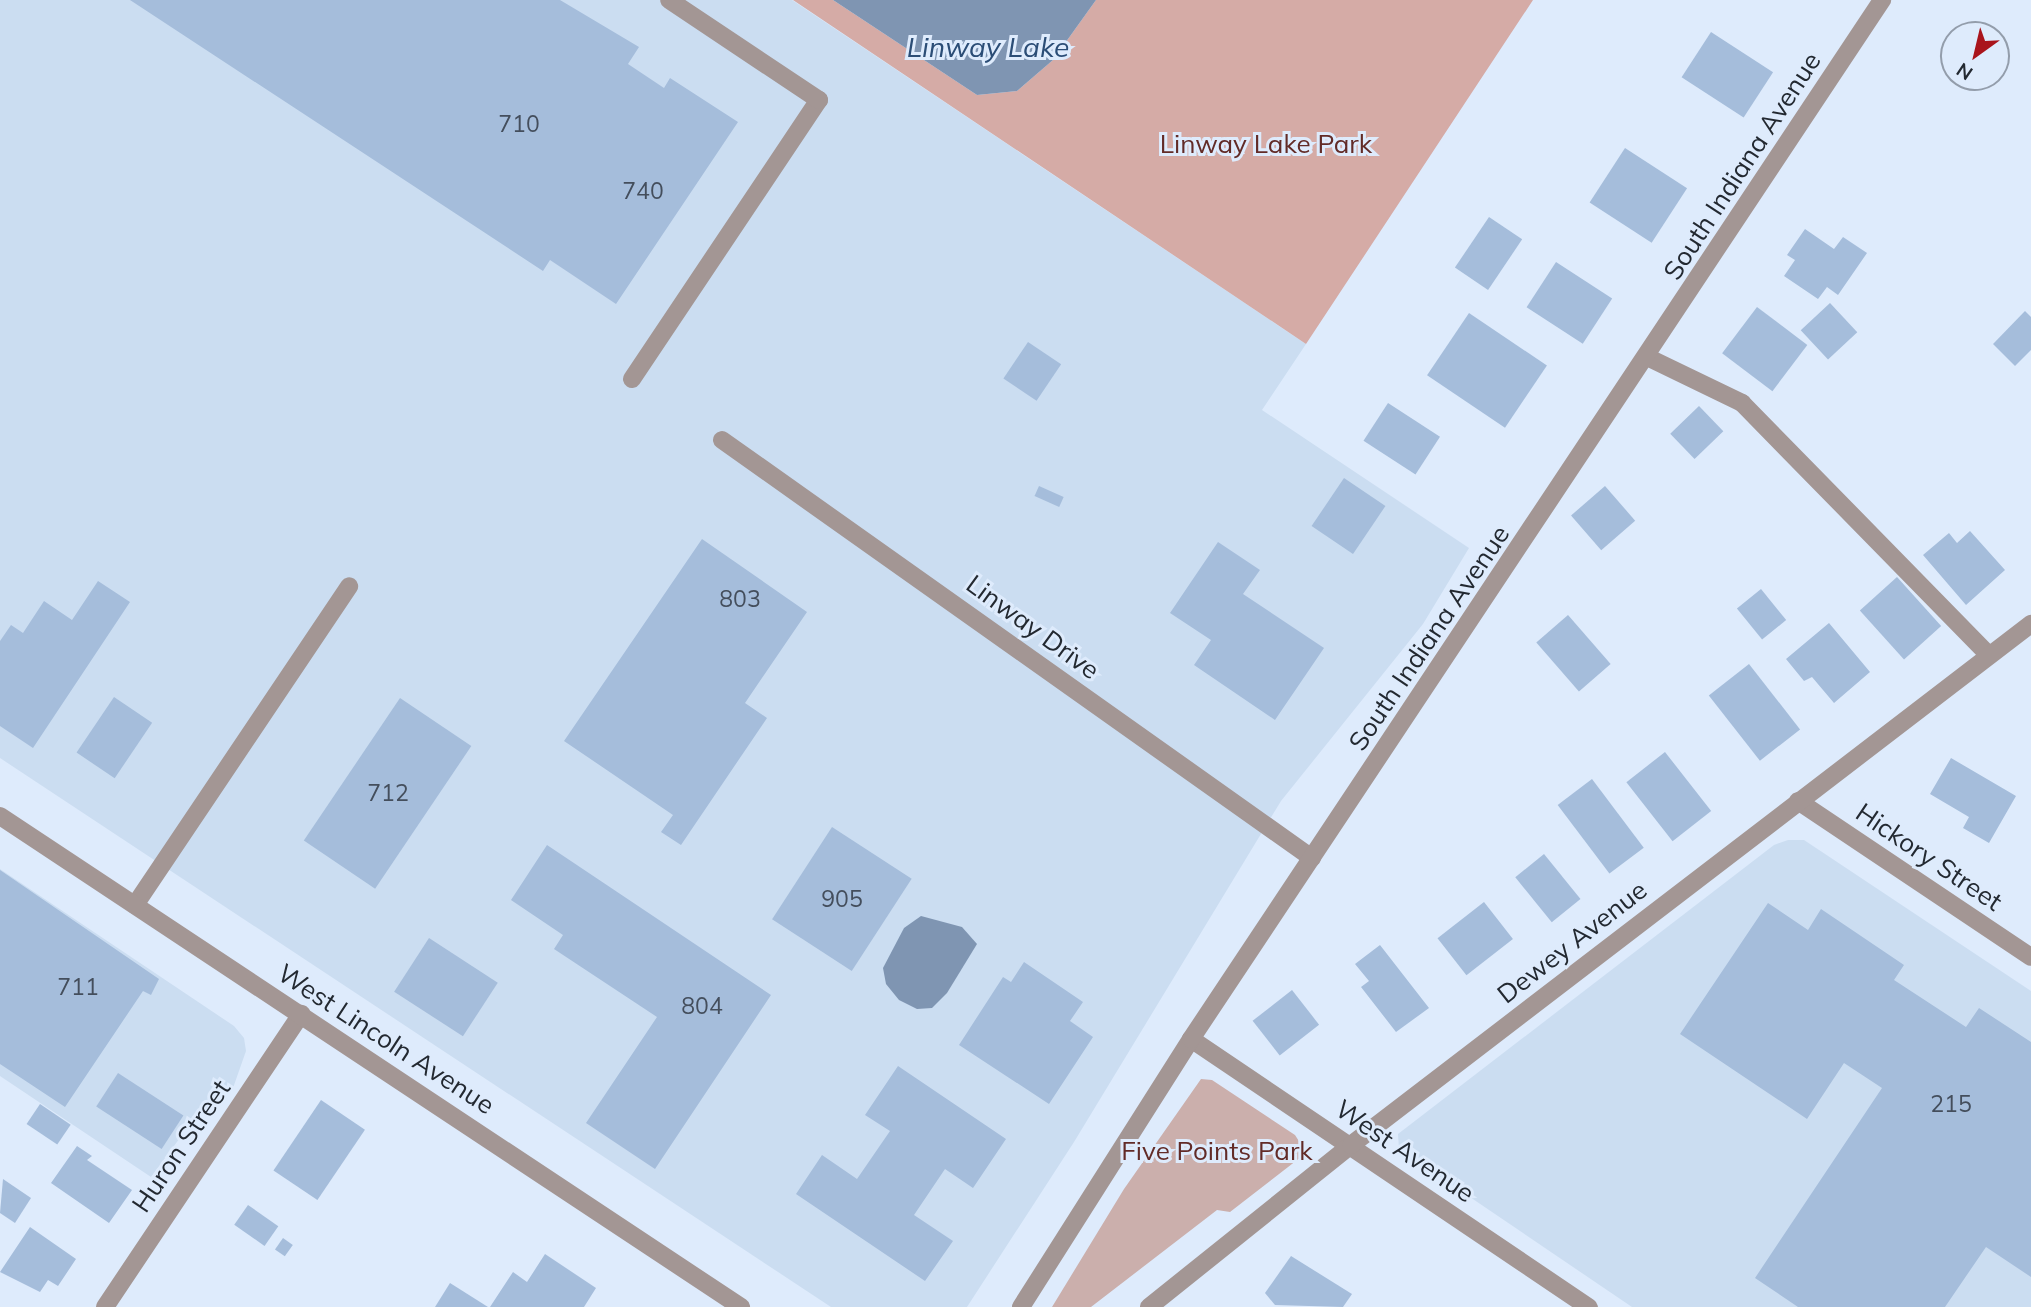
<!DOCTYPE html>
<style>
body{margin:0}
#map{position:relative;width:2031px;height:1307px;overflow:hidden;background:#deebfc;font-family:Mulish,sans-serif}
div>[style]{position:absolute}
.built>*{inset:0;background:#cbddf1}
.green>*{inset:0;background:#cbafac}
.forest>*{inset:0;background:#d5aba6}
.water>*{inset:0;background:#7f95b2}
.building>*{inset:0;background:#a5bddb;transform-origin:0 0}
.service>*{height:18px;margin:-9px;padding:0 9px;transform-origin:9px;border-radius:9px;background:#a39694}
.minor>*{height:18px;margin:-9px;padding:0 9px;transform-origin:9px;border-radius:9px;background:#a39694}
.tertiary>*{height:18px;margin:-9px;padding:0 9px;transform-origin:9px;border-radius:9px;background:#a39694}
span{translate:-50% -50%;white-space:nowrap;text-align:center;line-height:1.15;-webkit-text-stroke:6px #deebfc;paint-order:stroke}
.number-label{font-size:23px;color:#444e5c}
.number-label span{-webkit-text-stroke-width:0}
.park-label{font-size:26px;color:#622b27}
.street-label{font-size:26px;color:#232931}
.water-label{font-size:28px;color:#2b4d76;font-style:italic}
.north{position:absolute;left:1940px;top:21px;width:70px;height:70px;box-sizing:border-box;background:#deebfc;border:2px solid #939dab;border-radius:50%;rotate:214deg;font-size:19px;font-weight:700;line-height:28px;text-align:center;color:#232931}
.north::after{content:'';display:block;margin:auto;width:24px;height:32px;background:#a9141c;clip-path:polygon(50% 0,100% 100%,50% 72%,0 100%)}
</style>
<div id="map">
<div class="built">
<div style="clip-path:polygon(0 0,792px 0,1306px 344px,1262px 410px,1469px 548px,1423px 624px,1281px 801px,1074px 1142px,967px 1307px,831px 1307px,0 758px)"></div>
<div style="clip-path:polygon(1788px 840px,1804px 840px,2031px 991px,2031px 1307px,1632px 1307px,1399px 1149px,1398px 1134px,1774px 845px)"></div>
<div style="clip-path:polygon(0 869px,234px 1026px,244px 1038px,246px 1051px,233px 1088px,214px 1092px,151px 1177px,0 1076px)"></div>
</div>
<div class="green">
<div style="clip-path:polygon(1201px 1079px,1212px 1080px,1295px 1135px,1302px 1146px,1301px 1157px,1230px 1212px,1217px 1210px,1091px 1307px,1052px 1307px,1124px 1189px)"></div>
</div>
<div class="forest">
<div style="clip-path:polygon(793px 0,833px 0,977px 95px,1017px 91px,1053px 60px,1096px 0,1533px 0,1306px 344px)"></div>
</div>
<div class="water">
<div style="clip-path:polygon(833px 0,1096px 0,1053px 60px,1017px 91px,977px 95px)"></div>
<div style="clip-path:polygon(921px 916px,962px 927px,977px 944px,947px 993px,932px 1008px,917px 1009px,899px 1000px,886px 984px,883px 968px,904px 928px)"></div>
</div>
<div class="building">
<div style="clip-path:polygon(130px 0,560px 0,639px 47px,628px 64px,664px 88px,670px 78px,738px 122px,616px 304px,550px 260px,543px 271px)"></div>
<div style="left:1711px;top:32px;width:74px;height:54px;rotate:33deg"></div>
<div style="left:1625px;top:148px;width:74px;height:65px;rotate:33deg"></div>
<div style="left:1489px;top:217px;width:40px;height:61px;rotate:34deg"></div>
<div style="clip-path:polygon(1805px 229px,1834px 249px,1843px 237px,1867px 253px,1838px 295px,1827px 287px,1818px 299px,1784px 276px,1795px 260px,1787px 255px)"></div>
<div style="left:1556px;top:262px;width:67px;height:54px;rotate:33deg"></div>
<div style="left:1830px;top:303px;width:40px;height:40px;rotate:47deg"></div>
<div style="left:1757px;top:307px;width:63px;height:58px;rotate:37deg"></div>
<div style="clip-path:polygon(2025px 311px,2031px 317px,2031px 350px,2015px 366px,1993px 344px)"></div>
<div style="left:1469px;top:313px;width:94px;height:75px;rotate:34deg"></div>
<div style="left:1028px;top:342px;width:40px;height:44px;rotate:34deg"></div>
<div style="left:1388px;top:403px;width:62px;height:45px;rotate:33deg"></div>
<div style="left:1699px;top:406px;width:35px;height:40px;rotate:46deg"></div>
<div style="left:1344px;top:478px;width:50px;height:58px;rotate:34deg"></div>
<div style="left:1039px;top:486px;width:27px;height:11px;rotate:24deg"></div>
<div style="left:1605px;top:486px;width:46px;height:45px;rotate:49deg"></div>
<div style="clip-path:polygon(1970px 531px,2005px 570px,1966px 605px,1923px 555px,1949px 533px,1957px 543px)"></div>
<div style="clip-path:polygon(702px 539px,807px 612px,745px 703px,767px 718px,681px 845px,661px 832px,673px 815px,564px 741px)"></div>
<div style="clip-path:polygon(1218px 542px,1260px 570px,1243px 594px,1324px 648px,1275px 720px,1194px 665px,1211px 640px,1170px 613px)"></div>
<div style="left:1897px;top:577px;width:66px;height:50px;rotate:48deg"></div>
<div style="clip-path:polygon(98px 581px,130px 602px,33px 748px,0 726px,0 641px,11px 625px,23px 633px,44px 601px,72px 620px)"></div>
<div style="left:1761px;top:589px;width:40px;height:31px;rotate:51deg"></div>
<div style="left:1568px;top:615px;width:65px;height:42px;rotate:49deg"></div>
<div style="clip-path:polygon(1829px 623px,1870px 672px,1834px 703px,1812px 677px,1804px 681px,1786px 659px)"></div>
<div style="left:1749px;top:664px;width:83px;height:51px;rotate:52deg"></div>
<div style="left:114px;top:697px;width:46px;height:67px;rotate:34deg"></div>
<div style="left:400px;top:698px;width:86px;height:172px;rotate:34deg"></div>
<div style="left:1665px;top:752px;width:75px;height:49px;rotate:52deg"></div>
<div style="clip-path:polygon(1951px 758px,2016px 796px,1989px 843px,1963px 828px,1969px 817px,1930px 794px)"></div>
<div style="left:1592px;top:779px;width:86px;height:43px;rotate:53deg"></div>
<div style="left:832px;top:827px;width:95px;height:110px;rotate:33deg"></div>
<div style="clip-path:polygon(547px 845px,771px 995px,655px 1169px,586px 1123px,657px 1017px,554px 949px,563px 935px,511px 900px)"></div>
<div style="left:1544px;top:854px;width:58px;height:37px;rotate:51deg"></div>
<div style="clip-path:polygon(0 870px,159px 979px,151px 995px,143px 991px,65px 1107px,0 1064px)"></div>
<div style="left:1484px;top:902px;width:47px;height:59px;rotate:52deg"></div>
<div style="clip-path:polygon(1768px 903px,1808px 930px,1821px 909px,1904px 965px,1894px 980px,1966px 1027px,1979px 1008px,2031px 1042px,2031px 1277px,1986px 1247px,1945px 1307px,1798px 1307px,1755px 1278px,1882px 1088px,1844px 1063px,1807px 1119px,1680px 1034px)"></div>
<div style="left:429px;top:938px;width:82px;height:64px;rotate:33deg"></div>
<div style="clip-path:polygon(1380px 945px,1429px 1008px,1396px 1032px,1361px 987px,1369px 981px,1355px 964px)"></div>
<div style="clip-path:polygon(1024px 962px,1083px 1002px,1070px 1021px,1093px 1037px,1049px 1104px,959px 1045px,1003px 977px,1011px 982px)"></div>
<div style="left:1292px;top:990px;width:44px;height:50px;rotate:52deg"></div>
<div style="clip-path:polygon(898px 1066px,1006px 1139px,973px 1188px,945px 1169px,914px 1215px,953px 1241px,925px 1281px,796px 1194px,822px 1155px,857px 1179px,890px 1131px,865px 1115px)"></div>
<div style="left:118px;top:1073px;width:78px;height:40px;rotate:33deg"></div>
<div style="left:321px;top:1100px;width:53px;height:85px;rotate:34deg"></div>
<div style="left:40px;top:1104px;width:37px;height:24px;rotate:34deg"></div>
<div style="clip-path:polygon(77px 1146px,92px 1156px,87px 1160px,132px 1190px,109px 1223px,51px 1183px)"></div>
<div style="clip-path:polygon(3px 1179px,31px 1198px,15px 1223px,0 1213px)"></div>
<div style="left:248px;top:1205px;width:37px;height:24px;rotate:35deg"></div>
<div style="clip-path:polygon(30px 1227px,76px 1259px,58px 1286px,48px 1280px,40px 1292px,0 1272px)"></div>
<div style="left:283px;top:1238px;width:12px;height:14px;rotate:35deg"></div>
<div style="clip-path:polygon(545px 1254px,596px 1288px,584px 1307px,490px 1307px,513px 1272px,527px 1282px)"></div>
<div style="clip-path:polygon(1291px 1256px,1352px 1294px,1343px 1307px,1275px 1305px,1265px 1293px)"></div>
<div style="clip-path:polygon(450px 1283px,488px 1307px,435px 1307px)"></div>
</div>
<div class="service">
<div style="left:1647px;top:357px;width:106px;rotate:25.8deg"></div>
<div style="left:1742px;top:403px;width:353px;rotate:45.6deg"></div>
<div style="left:632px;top:379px;width:336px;rotate:-56.2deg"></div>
<div style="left:819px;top:100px;width:180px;rotate:-146.3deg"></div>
<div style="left:135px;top:905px;width:384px;rotate:-56.1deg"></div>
</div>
<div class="minor">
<div style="left:722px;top:440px;width:723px;rotate:35.32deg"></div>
<div style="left:1798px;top:801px;width:280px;rotate:33.8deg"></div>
<div style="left:1191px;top:1039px;width:480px;rotate:34deg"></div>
<div style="left:105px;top:1307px;width:353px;rotate:-56.2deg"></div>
<div style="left:1149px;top:1307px;width:259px;rotate:-38.7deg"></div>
<div style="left:1351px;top:1145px;width:857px;rotate:-37.46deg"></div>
</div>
<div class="tertiary">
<div style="left:0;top:816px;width:889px;rotate:33.53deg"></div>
<div style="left:1021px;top:1307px;width:317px;rotate:-57.6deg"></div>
<div style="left:1191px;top:1039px;width:1248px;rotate:-56.37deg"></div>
</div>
<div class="number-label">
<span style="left:519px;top:124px">710</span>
<span style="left:643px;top:191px">740</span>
<span style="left:740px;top:599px">803</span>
<span style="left:388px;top:793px">712</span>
<span style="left:842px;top:899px">905</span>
<span style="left:78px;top:987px">711</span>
<span style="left:702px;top:1006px">804</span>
<span style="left:1951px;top:1104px">215</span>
</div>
<div class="park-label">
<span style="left:1266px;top:144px">Linway Lake Park</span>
<span style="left:1217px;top:1151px">Five Points Park</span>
</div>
<div class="street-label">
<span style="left:1742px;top:166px;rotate:-57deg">South Indiana Avenue</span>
<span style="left:1033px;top:627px;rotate:36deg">Linway Drive</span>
<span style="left:1429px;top:638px;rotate:-56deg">South Indiana Avenue</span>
<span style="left:1929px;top:857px;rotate:34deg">Hickory Street</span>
<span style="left:1572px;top:942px;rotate:-38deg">Dewey Avenue</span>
<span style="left:386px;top:1039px;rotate:33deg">West Lincoln Avenue</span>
<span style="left:181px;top:1146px;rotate:-56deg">Huron Street</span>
<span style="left:1405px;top:1151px;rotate:34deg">West Avenue</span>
</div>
<div class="water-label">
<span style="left:988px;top:47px">Linway Lake</span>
</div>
<div class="north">N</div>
</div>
